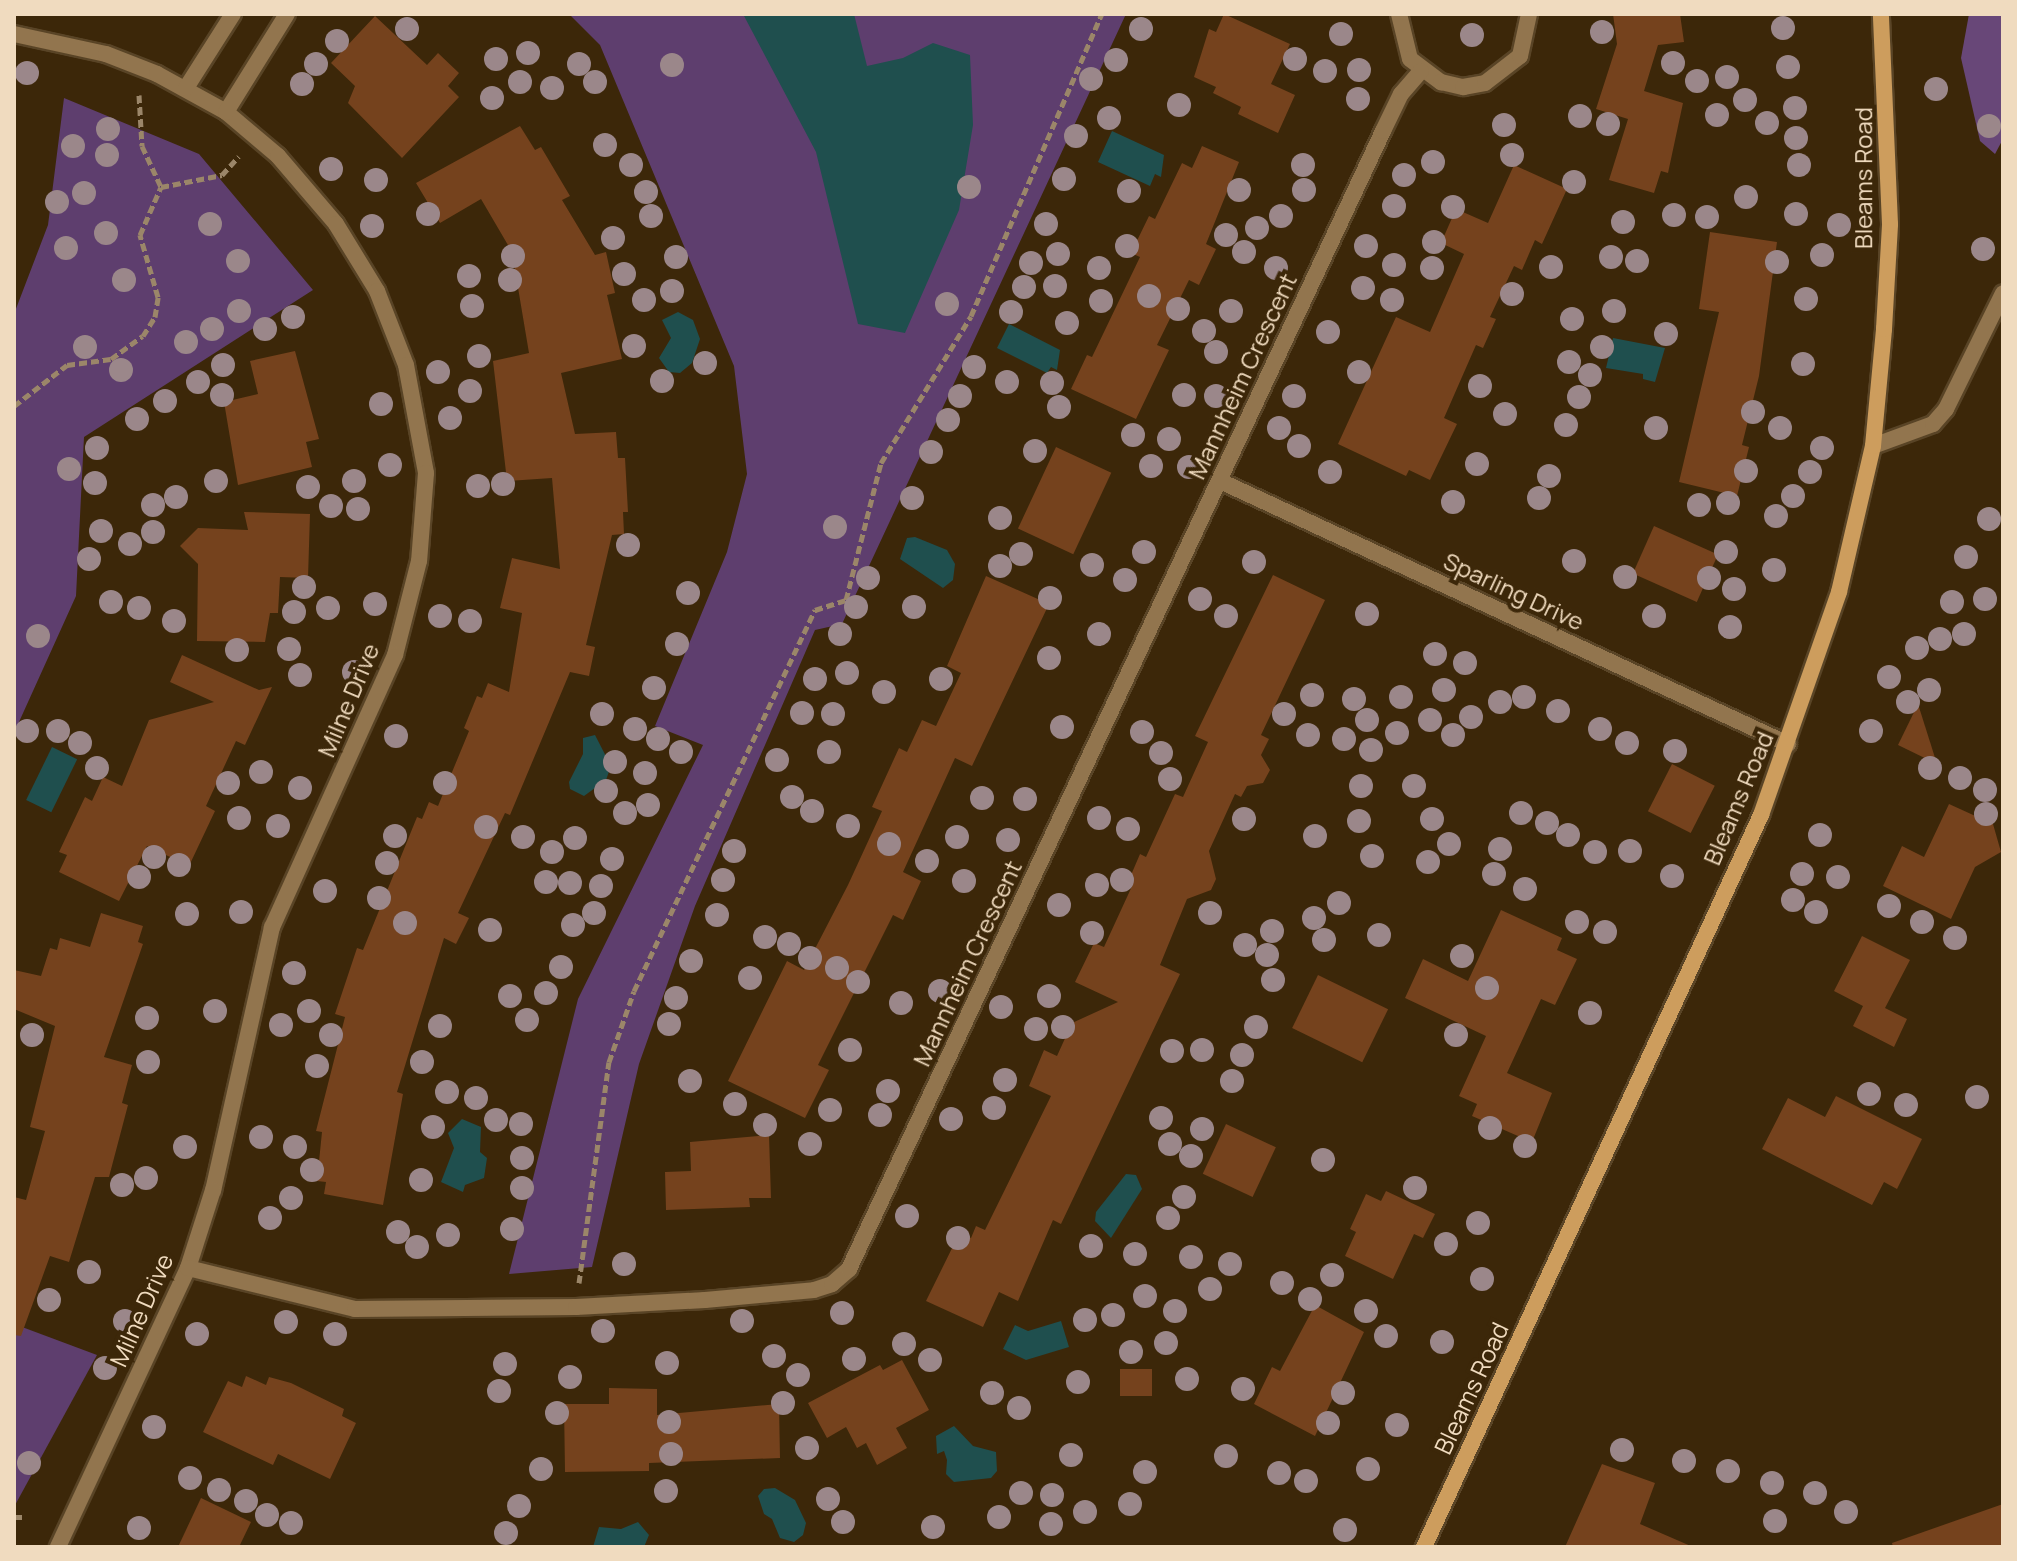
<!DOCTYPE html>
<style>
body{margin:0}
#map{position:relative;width:2017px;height:1561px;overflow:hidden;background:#3c2709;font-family:Manrope,sans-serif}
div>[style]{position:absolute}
.green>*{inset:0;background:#5e3e6e}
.forest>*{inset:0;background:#684778}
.water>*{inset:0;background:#1f4f4e;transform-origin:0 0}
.building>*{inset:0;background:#75421d;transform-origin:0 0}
.path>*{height:5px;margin-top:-2.5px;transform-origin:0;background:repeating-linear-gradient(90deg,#9b8669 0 8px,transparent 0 12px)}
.roads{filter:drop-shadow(2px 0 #594426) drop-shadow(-2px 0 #594426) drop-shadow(0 2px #594426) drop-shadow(0 -2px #594426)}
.minor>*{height:16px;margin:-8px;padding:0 8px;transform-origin:8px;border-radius:8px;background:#92754e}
.secondary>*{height:16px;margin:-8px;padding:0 8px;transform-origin:8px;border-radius:8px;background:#cd9d5d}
.trees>*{width:24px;height:24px;margin:-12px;border-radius:50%;background:#9b878a}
span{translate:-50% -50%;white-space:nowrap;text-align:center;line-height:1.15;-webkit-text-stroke:8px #3c2709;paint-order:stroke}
.street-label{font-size:24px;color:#f0dbbf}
.frame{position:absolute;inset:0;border:16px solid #f0dbbf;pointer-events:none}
</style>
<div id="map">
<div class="green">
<div style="clip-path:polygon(569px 14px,1126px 14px,842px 624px,815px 630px,695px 906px,639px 1064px,592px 1267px,509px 1274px,578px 999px,703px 745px,655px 726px,727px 552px,747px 474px,734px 366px,600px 45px)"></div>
<div style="clip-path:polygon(64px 98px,199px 154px,313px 290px,84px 437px,76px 596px,14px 733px,14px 314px,48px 225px)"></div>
<div style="clip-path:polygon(14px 1324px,97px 1355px,14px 1507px)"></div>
</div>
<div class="forest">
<div style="clip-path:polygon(1969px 14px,2003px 14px,2003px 139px,1995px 154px,1980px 141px,1961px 58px)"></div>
</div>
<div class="water">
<div style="clip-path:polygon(743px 14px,854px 14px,867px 66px,903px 58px,933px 43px,970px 55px,973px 125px,959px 210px,905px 333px,858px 324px,816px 152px)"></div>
<div style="clip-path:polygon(1112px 131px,1164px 155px,1161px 177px,1155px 174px,1150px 186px,1098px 162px)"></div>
<div style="clip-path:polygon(678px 312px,693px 320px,700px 339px,692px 363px,680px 373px,669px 372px,659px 358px,671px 338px,662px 320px)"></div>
<div style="clip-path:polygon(1009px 324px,1060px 350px,1057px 370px,1051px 367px,1047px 373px,997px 348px)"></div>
<div style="clip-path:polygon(1613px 338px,1665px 348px,1655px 382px,1643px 379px,1643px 374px,1606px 368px)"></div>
<div style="clip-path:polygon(915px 537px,947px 550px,955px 564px,953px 580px,943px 588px,900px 559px,907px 538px)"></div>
<div style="clip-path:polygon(595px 735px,611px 766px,606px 780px,584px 796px,570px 789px,569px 782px,583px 754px,583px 738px)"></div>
<div style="left:52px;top:747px;width:28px;height:59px;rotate:26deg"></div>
<div style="clip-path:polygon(462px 1119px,481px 1127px,480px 1152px,487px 1158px,484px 1178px,465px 1185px,463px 1192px,441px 1182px,454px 1148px,448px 1133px)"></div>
<div style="clip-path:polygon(1126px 1174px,1136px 1175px,1142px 1189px,1111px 1238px,1095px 1221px,1096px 1212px)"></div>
<div style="clip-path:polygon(1061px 1321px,1069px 1347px,1026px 1360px,1003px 1349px,1015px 1325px,1028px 1331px)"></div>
<div style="clip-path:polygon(954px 1426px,973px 1446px,996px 1452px,997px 1471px,991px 1478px,954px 1482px,946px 1474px,947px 1460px,944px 1451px,937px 1454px,936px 1436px)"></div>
<div style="clip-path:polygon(775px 1488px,795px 1500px,806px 1523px,803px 1535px,794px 1542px,780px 1538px,772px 1519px,764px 1514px,758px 1496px,764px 1489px)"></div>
<div style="clip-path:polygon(638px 1522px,649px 1535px,644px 1547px,593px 1547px,599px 1527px,621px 1529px)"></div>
</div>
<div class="building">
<div style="clip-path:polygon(1224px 14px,1290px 44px,1271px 84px,1295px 95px,1278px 133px,1238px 114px,1241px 107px,1213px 93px,1216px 87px,1194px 77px,1209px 29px,1216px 32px)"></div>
<div style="clip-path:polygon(1613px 14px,1680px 14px,1684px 42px,1658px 45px,1644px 91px,1683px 103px,1668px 173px,1661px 171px,1654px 193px,1609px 180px,1628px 119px,1596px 109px,1617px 44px)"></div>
<div style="clip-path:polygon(375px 16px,427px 65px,438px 53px,459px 73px,448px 86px,459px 97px,402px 158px,348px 103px,355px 86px,331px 63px)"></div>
<div style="clip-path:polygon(520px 126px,535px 150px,541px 147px,570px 196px,562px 200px,595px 255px,606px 252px,615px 293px,607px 295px,622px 359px,561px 373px,575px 434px,616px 432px,618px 458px,625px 458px,628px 512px,623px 512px,624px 534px,612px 535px,586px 645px,595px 647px,589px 676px,570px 672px,510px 815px,505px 813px,458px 913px,469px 918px,456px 944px,444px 938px,397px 1092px,403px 1094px,383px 1205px,324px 1194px,326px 1182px,317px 1181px,322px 1132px,316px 1131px,345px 1017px,335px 1014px,357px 948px,363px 950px,417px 817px,422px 819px,429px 802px,438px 806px,469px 731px,464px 728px,477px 696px,482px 698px,488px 683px,509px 692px,522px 613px,500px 608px,512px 558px,560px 569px,552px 478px,507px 481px,493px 361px,529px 353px,512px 252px,481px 199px,440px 223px,416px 183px)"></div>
<div style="clip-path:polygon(1202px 146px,1239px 162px,1206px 244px,1216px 249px,1199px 285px,1189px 280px,1157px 345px,1169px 350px,1136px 419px,1071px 389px,1087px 355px,1092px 357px,1140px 257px,1131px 253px,1149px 216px,1155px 219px,1182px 163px,1192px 168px)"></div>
<div style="clip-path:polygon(1514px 165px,1567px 189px,1542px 244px,1535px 240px,1522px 270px,1514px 266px,1490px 317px,1496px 319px,1483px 348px,1476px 345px,1444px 418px,1457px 424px,1430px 480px,1409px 470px,1406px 476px,1338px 444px,1396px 317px,1430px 332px,1464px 254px,1441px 243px,1456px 209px,1488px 223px)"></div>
<div style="clip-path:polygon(1710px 232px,1777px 242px,1759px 376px,1742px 445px,1749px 447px,1737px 496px,1679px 482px,1719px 312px,1699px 309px)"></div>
<div style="clip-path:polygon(295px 351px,319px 439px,306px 442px,312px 467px,238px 485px,224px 402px,258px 394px,250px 361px)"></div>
<div style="left:1056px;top:447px;width:61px;height:90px;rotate:25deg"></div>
<div style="clip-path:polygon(244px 512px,310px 514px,308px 578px,280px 577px,278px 613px,270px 613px,265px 642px,197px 641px,198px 564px,180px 546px,198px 528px,248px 530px)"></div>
<div style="left:1654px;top:526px;width:70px;height:52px;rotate:24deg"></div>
<div style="clip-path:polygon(1273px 575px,1325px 600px,1261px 735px,1269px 739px,1261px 755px,1270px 770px,1263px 783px,1247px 786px,1241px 797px,1235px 794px,1209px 851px,1216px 879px,1211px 890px,1187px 899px,1160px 965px,1180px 974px,1061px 1224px,1053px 1220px,1018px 1301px,999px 1292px,983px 1327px,926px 1301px,960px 1232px,971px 1238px,976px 1226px,985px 1230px,1051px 1096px,1029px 1086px,1044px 1050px,1057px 1056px,1072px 1023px,1118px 1002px,1075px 982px,1094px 943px,1104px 947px,1133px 884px,1128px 882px,1140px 854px,1146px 857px,1175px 794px,1183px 797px,1208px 742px,1195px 736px)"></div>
<div style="clip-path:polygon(986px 576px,1049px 604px,972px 766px,955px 758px,903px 872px,921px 881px,903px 920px,893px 915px,818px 1065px,829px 1070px,805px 1118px,728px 1081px,787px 961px,804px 970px,848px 885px,882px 811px,872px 807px,899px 748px,907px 752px,922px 720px,936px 726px,961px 673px,947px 666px)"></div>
<div style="clip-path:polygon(182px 655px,259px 690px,272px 687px,245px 745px,236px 741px,206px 806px,215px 811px,189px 866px,147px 846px,119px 901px,59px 872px,67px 855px,59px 852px,85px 797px,92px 801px,103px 777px,122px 786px,149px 720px,214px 702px,170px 682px)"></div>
<div style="clip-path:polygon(1918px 704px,1937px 764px,1898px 745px)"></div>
<div style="left:1672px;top:764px;width:48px;height:53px;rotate:27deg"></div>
<div style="clip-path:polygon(1949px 804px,1993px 824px,2001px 852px,1975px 867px,1951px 919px,1883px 886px,1902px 846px,1924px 857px)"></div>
<div style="clip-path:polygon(1501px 910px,1562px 938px,1557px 950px,1577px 959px,1555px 1005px,1541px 999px,1507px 1073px,1552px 1093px,1532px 1142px,1472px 1116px,1477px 1104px,1459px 1096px,1486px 1036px,1405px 998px,1423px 959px,1468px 981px)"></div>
<div style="clip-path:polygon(101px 913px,143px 926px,138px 942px,143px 944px,104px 1057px,132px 1065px,122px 1103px,128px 1105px,109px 1177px,95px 1177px,69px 1262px,50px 1256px,21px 1336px,14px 1335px,14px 1197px,26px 1200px,45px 1131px,30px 1127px,55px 1026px,14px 1009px,14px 970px,41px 976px,50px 948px,57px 950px,60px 938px,90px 947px)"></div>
<div style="clip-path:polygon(1862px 936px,1910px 960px,1885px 1008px,1907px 1019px,1894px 1047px,1853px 1026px,1863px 1006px,1834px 991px)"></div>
<div style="left:1318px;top:975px;width:78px;height:59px;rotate:26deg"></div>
<div style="clip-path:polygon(1836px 1096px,1922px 1139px,1897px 1189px,1884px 1182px,1872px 1205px,1762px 1149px,1788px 1098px,1825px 1117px)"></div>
<div style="left:1226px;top:1124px;width:55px;height:55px;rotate:25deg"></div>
<div style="clip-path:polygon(769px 1135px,771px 1198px,749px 1198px,750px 1207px,666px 1210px,665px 1172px,691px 1171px,690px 1142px)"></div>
<div style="clip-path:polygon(1386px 1191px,1435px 1214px,1423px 1238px,1414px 1234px,1393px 1279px,1345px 1256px,1356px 1232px,1350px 1229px,1366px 1194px,1381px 1201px)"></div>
<div style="clip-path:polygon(1315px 1305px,1364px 1332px,1315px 1436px,1254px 1404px,1272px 1367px,1280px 1371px)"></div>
<div style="clip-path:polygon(902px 1360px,929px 1410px,896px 1428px,907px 1448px,877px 1465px,866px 1443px,857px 1448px,846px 1427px,827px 1438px,808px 1403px,880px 1365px,883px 1370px)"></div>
<div style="left:1152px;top:1369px;width:27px;height:32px;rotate:90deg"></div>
<div style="clip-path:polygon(246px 1376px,266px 1385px,269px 1377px,291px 1383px,344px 1409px,342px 1416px,356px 1423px,330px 1479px,278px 1454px,273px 1465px,203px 1432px,228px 1381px,242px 1387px)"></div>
<div style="clip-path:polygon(609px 1388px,657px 1389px,657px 1415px,779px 1404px,780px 1458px,649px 1463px,649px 1471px,565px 1472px,564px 1404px,609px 1404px)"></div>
<div style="clip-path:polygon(1602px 1464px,1655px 1483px,1640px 1524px,1693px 1547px,1565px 1547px)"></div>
<div style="clip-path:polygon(201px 1498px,251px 1522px,239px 1547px,178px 1547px)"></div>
<div style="clip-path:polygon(2003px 1504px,2003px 1547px,1893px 1547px,1892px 1543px)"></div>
</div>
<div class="path">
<div style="left:139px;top:95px;width:51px;rotate:86.6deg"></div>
<div style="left:142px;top:146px;width:45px;rotate:65.1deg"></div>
<div style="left:161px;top:187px;width:62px;rotate:-11.1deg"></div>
<div style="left:222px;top:175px;width:25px;rotate:-48deg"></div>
<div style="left:14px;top:406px;width:67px;rotate:-37.7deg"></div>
<div style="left:67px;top:365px;width:44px;rotate:-7.8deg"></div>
<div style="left:111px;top:359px;width:39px;rotate:-36deg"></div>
<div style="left:143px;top:336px;width:22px;rotate:-58deg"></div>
<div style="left:155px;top:317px;width:20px;rotate:-81deg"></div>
<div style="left:158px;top:297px;width:65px;rotate:-106.2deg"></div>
<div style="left:140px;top:235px;width:52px;rotate:-66.4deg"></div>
<div style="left:579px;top:1283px;width:223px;rotate:-82.3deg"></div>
<div style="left:609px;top:1062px;width:75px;rotate:-70.6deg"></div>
<div style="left:634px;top:991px;width:422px;rotate:-64.6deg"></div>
<div style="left:815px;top:610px;width:33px;rotate:-18deg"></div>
<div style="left:846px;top:600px;width:141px;rotate:-75.7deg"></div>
<div style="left:881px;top:463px;width:172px;rotate:-58.5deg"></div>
<div style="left:971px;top:316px;width:329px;rotate:-66.6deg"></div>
<div style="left:14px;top:1517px;width:12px"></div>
</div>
<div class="roads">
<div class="minor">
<div style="left:1399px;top:14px;width:46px;rotate:76.3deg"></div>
<div style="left:1410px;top:59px;width:39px;rotate:37deg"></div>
<div style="left:1441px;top:82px;width:23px;rotate:13deg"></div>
<div style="left:1463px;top:87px;width:22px;rotate:-10deg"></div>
<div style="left:1485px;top:83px;width:44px;rotate:-37.6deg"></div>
<div style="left:1520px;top:56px;width:43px;rotate:-77.9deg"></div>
<div style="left:14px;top:34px;width:94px;rotate:12.3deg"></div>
<div style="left:106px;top:54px;width:55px;rotate:21.4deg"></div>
<div style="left:157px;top:74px;width:79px;rotate:28.8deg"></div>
<div style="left:226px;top:112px;width:68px;rotate:40.2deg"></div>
<div style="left:278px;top:156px;width:89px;rotate:49.5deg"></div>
<div style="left:336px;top:224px;width:79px;rotate:58.5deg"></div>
<div style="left:377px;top:291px;width:79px;rotate:68.6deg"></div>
<div style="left:406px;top:365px;width:110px;rotate:79.5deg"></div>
<div style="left:426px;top:473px;width:88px;rotate:94.5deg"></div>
<div style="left:419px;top:561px;width:97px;rotate:104.3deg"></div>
<div style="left:395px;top:655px;width:299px;rotate:114.3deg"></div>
<div style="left:272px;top:927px;width:270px;rotate:102.6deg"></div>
<div style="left:213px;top:1190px;width:82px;rotate:107.8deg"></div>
<div style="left:188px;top:1268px;width:308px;rotate:115deg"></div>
<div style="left:186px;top:88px;width:88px;rotate:-57.6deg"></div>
<div style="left:226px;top:112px;width:115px;rotate:-58.1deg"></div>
<div style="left:1873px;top:446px;width:64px;rotate:-20.1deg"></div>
<div style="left:1933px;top:424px;width:20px;rotate:-49deg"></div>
<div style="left:1946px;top:409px;width:129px;rotate:-63.8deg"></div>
<div style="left:1220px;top:481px;width:626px;rotate:24.85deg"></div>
<div style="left:188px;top:1268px;width:172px;rotate:13.8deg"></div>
<div style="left:355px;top:1309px;width:221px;rotate:-0.5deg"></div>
<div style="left:576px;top:1307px;width:129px;rotate:-3.1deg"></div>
<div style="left:705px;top:1300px;width:109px;rotate:-5.2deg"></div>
<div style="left:814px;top:1290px;width:19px;rotate:-18deg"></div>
<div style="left:832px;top:1284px;width:23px;rotate:-41deg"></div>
<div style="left:849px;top:1269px;width:1257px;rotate:-64.86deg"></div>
<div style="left:1383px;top:131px;width:41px;rotate:-64.1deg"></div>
<div style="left:1401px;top:94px;width:30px;rotate:-49deg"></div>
</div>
<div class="secondary">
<div style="left:1424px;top:1547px;width:806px;rotate:-65.28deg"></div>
<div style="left:1761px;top:815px;width:236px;rotate:-70.7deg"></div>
<div style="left:1839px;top:592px;width:150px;rotate:-76.9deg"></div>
<div style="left:1873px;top:446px;width:118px;rotate:-84.6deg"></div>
<div style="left:1884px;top:329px;width:105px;rotate:-86.7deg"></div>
<div style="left:1890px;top:224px;width:210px;rotate:-92.5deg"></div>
</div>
</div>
<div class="trees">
<div style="left:1783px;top:28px"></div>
<div style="left:407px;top:29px"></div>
<div style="left:1141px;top:29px"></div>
<div style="left:1602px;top:32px"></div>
<div style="left:1341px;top:34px"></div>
<div style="left:1472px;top:35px"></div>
<div style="left:337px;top:41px"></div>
<div style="left:528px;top:53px"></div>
<div style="left:496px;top:59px"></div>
<div style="left:1295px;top:59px"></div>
<div style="left:1116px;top:60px"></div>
<div style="left:1673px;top:63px"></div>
<div style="left:316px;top:64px"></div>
<div style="left:579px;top:64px"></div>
<div style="left:672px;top:65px"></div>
<div style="left:1788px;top:67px"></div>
<div style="left:1359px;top:70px"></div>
<div style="left:1325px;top:71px"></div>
<div style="left:27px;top:73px"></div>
<div style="left:1727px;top:77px"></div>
<div style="left:1091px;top:79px"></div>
<div style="left:1697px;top:81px"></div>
<div style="left:520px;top:82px"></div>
<div style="left:595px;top:82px"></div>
<div style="left:302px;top:84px"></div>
<div style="left:552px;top:88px"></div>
<div style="left:1936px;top:89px"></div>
<div style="left:492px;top:98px"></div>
<div style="left:1358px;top:99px"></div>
<div style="left:1745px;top:100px"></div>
<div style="left:1179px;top:105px"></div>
<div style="left:1795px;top:108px"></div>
<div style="left:1717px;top:115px"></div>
<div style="left:1580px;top:116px"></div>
<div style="left:1109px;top:118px"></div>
<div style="left:1767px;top:123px"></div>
<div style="left:1608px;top:124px"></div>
<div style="left:1504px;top:125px"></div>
<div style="left:1989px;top:126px"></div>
<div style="left:108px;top:129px"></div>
<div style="left:1076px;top:136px"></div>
<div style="left:1796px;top:138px"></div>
<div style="left:605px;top:145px"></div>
<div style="left:73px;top:146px"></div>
<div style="left:107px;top:155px"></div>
<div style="left:1512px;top:155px"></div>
<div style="left:1433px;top:162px"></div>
<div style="left:631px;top:165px"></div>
<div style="left:1303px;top:165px"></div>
<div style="left:1799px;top:165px"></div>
<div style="left:331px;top:169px"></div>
<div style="left:1404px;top:175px"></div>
<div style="left:1064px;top:179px"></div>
<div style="left:376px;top:180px"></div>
<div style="left:1574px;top:182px"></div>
<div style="left:969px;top:187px"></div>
<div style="left:1239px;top:190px"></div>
<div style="left:1304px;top:190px"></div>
<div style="left:1129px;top:191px"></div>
<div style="left:646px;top:192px"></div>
<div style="left:84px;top:193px"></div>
<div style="left:1746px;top:197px"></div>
<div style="left:57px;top:202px"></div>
<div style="left:1394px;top:206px"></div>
<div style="left:1453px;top:207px"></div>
<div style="left:428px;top:214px"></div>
<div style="left:1796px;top:214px"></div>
<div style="left:1674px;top:215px"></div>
<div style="left:651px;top:216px"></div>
<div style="left:1281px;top:216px"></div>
<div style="left:1707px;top:217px"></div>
<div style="left:1623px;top:222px"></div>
<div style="left:210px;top:224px"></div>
<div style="left:1046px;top:224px"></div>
<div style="left:1839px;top:225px"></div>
<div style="left:372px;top:226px"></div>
<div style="left:1257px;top:228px"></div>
<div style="left:106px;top:233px"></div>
<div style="left:1226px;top:235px"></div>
<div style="left:613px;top:238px"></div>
<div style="left:1434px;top:242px"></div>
<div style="left:1127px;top:246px"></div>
<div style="left:1366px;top:246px"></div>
<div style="left:66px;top:248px"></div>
<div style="left:1983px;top:249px"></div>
<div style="left:1244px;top:252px"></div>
<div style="left:1058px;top:254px"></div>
<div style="left:1822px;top:255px"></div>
<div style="left:513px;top:256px"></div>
<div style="left:676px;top:257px"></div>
<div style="left:1611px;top:257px"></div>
<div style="left:238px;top:261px"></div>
<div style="left:1637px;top:261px"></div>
<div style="left:1777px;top:262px"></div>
<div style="left:1031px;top:263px"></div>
<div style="left:1394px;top:265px"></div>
<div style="left:1551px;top:267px"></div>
<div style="left:1099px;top:268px"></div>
<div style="left:1276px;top:268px"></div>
<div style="left:1432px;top:268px"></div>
<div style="left:624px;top:274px"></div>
<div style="left:469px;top:276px"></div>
<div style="left:124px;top:280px"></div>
<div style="left:510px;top:280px"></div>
<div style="left:1055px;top:286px"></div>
<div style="left:1024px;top:287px"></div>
<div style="left:1363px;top:288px"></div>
<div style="left:672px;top:291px"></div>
<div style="left:1512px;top:294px"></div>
<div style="left:1149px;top:296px"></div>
<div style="left:1806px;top:299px"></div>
<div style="left:644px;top:300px"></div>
<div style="left:1392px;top:300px"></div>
<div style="left:1101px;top:301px"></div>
<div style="left:947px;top:304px"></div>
<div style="left:472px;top:306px"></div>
<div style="left:1178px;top:309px"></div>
<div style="left:239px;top:311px"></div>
<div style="left:1231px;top:311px"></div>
<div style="left:1614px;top:311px"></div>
<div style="left:1011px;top:312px"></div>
<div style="left:293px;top:317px"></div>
<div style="left:1572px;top:319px"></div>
<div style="left:1067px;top:323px"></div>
<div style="left:212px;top:329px"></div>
<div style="left:265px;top:329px"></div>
<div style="left:1204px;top:331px"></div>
<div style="left:1328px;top:332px"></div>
<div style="left:1666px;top:334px"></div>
<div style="left:186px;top:342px"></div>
<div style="left:634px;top:346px"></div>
<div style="left:85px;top:347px"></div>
<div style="left:1602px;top:347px"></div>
<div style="left:1216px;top:352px"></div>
<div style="left:479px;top:356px"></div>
<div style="left:1569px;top:362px"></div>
<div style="left:705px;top:363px"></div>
<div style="left:1803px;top:364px"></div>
<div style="left:223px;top:365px"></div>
<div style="left:974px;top:367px"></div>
<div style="left:121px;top:370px"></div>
<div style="left:438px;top:372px"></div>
<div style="left:1359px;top:372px"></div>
<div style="left:1590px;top:375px"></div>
<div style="left:662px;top:381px"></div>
<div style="left:198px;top:382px"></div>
<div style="left:1007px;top:382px"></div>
<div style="left:1052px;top:383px"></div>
<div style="left:1480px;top:386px"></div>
<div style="left:470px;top:391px"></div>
<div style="left:222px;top:395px"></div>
<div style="left:1184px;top:395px"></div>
<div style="left:960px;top:396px"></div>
<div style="left:1216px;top:396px"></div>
<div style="left:1294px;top:396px"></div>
<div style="left:1579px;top:397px"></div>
<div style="left:165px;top:401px"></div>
<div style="left:381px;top:404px"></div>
<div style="left:1059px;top:407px"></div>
<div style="left:1753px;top:412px"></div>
<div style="left:1505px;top:414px"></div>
<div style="left:450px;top:418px"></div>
<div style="left:137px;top:419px"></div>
<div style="left:948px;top:420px"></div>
<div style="left:1566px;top:425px"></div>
<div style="left:1279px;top:428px"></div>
<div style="left:1656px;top:428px"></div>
<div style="left:1780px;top:428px"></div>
<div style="left:1133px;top:435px"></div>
<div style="left:1169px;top:439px"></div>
<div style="left:1299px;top:446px"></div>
<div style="left:97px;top:448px"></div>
<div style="left:1822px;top:448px"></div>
<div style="left:1035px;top:451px"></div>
<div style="left:931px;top:452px"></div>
<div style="left:1477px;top:464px"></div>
<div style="left:390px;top:465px"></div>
<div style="left:1151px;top:466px"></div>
<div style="left:1189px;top:467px"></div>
<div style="left:69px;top:469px"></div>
<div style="left:1746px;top:471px"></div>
<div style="left:1330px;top:472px"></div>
<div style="left:1810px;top:472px"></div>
<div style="left:1549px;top:476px"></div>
<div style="left:216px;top:481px"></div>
<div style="left:354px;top:481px"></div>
<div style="left:95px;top:483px"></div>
<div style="left:503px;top:484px"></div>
<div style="left:478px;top:486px"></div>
<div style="left:308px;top:487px"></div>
<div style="left:1793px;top:496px"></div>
<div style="left:176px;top:497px"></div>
<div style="left:912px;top:498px"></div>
<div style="left:1539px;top:498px"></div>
<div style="left:1453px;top:502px"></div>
<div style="left:1728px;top:503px"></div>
<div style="left:153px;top:505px"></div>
<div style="left:1699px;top:505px"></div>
<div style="left:331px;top:506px"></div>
<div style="left:358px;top:509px"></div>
<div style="left:1776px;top:516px"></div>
<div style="left:1000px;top:518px"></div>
<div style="left:1989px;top:519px"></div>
<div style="left:835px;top:527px"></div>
<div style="left:101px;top:531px"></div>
<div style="left:153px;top:532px"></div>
<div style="left:130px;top:544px"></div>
<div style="left:628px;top:545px"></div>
<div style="left:1144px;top:552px"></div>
<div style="left:1726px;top:552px"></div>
<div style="left:1021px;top:554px"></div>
<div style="left:1966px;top:557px"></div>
<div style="left:89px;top:559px"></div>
<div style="left:1574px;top:561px"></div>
<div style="left:1254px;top:562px"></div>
<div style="left:1092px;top:565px"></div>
<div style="left:1000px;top:566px"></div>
<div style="left:1774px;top:570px"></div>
<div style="left:1625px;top:577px"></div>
<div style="left:868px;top:578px"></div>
<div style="left:1709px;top:578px"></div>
<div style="left:1125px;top:580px"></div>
<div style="left:304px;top:587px"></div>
<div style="left:1734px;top:589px"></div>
<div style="left:688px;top:593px"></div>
<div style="left:1050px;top:598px"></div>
<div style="left:1200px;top:599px"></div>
<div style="left:1985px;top:599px"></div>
<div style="left:111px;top:602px"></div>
<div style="left:1952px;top:602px"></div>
<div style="left:375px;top:604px"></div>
<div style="left:856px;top:607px"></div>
<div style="left:914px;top:607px"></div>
<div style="left:139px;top:608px"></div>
<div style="left:328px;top:608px"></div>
<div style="left:294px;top:612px"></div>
<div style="left:1367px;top:614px"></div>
<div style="left:440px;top:616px"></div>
<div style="left:1226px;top:616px"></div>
<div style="left:1654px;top:616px"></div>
<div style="left:174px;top:621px"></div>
<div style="left:470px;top:621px"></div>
<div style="left:1730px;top:627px"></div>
<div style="left:840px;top:634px"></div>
<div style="left:1099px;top:634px"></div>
<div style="left:1964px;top:634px"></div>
<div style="left:38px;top:636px"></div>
<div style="left:1940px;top:639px"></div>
<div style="left:677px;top:644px"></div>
<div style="left:1917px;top:648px"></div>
<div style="left:289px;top:649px"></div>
<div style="left:237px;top:650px"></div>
<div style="left:1435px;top:654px"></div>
<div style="left:1049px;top:658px"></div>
<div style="left:1465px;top:663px"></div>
<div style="left:354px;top:672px"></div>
<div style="left:847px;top:673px"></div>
<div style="left:300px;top:675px"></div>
<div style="left:1889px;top:677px"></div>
<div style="left:815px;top:679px"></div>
<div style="left:941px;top:679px"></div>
<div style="left:654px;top:688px"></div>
<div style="left:1444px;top:690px"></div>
<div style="left:1929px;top:690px"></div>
<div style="left:884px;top:692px"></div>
<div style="left:1312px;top:695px"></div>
<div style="left:1401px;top:697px"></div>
<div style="left:1524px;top:697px"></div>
<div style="left:1354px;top:699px"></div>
<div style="left:1500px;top:702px"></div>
<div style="left:1908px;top:702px"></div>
<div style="left:1558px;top:711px"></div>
<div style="left:802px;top:713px"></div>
<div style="left:602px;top:714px"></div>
<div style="left:833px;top:714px"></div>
<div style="left:1284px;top:714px"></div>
<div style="left:1471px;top:717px"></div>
<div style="left:1367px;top:720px"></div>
<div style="left:1430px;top:720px"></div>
<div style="left:1062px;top:727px"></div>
<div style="left:635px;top:729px"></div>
<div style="left:1600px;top:729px"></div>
<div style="left:27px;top:731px"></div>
<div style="left:58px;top:731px"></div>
<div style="left:1871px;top:731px"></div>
<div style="left:1142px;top:732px"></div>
<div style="left:1397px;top:733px"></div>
<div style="left:1308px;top:735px"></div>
<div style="left:1453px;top:735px"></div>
<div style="left:396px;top:736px"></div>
<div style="left:658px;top:739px"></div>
<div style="left:1344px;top:739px"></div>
<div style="left:80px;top:743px"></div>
<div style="left:1627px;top:743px"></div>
<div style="left:1371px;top:750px"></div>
<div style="left:1675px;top:751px"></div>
<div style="left:681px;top:752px"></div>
<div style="left:829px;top:752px"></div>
<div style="left:1161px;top:753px"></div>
<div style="left:777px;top:760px"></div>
<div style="left:615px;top:762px"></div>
<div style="left:97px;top:768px"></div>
<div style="left:1930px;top:768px"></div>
<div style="left:261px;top:772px"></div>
<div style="left:645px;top:773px"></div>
<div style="left:1960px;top:778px"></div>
<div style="left:1170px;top:779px"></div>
<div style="left:228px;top:783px"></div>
<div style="left:445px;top:783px"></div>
<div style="left:1361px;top:786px"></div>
<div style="left:1414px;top:786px"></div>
<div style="left:300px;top:788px"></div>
<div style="left:1985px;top:790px"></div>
<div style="left:606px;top:791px"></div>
<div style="left:792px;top:797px"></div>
<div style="left:982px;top:798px"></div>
<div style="left:1025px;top:799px"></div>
<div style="left:648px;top:805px"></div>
<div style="left:812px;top:811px"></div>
<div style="left:625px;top:813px"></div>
<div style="left:1521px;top:813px"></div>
<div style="left:1986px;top:814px"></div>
<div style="left:239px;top:818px"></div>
<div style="left:1099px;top:818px"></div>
<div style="left:1244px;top:819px"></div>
<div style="left:1432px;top:819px"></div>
<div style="left:1359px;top:821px"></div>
<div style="left:1547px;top:823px"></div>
<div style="left:278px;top:826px"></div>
<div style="left:848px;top:826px"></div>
<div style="left:486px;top:827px"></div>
<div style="left:1128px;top:829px"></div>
<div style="left:1568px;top:835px"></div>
<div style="left:1820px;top:835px"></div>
<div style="left:395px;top:836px"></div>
<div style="left:1315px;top:836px"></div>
<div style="left:523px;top:837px"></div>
<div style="left:957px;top:837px"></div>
<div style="left:575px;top:838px"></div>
<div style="left:1008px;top:840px"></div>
<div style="left:889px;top:844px"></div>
<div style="left:1449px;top:844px"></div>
<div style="left:1500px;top:849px"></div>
<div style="left:734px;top:851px"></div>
<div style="left:1630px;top:851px"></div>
<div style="left:552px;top:852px"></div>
<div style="left:1595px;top:852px"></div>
<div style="left:1372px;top:856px"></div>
<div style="left:154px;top:857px"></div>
<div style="left:612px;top:859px"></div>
<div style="left:927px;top:861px"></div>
<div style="left:1428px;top:862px"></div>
<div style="left:387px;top:863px"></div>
<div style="left:179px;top:865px"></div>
<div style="left:1494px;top:874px"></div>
<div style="left:1802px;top:874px"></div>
<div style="left:1672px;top:876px"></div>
<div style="left:139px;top:877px"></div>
<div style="left:1838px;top:877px"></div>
<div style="left:723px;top:880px"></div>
<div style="left:1122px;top:880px"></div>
<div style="left:964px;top:881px"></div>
<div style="left:546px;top:882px"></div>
<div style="left:570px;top:883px"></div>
<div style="left:1097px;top:885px"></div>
<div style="left:601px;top:886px"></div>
<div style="left:1525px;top:889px"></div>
<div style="left:325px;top:891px"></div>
<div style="left:379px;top:898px"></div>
<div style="left:1793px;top:900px"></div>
<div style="left:1339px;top:903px"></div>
<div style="left:1059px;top:905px"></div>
<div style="left:1889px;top:906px"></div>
<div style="left:241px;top:912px"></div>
<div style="left:1816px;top:912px"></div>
<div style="left:594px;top:913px"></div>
<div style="left:1210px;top:913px"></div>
<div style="left:187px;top:914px"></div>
<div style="left:717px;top:915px"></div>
<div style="left:1314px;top:918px"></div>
<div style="left:1577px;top:922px"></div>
<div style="left:1922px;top:922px"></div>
<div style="left:405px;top:923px"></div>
<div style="left:573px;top:925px"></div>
<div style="left:490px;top:930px"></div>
<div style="left:1272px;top:931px"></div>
<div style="left:1605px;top:932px"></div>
<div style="left:1092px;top:933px"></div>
<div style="left:1379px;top:935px"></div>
<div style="left:765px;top:937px"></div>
<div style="left:1955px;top:938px"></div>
<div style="left:1324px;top:940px"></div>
<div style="left:789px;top:944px"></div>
<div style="left:1245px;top:945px"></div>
<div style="left:1267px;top:955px"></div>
<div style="left:1462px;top:956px"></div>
<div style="left:810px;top:958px"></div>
<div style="left:691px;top:961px"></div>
<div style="left:561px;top:967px"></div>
<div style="left:837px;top:968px"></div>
<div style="left:294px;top:973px"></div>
<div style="left:750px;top:978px"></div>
<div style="left:1273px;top:980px"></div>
<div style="left:858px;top:982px"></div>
<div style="left:1487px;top:988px"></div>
<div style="left:940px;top:991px"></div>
<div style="left:546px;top:993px"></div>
<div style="left:510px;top:996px"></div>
<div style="left:1049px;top:996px"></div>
<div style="left:676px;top:998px"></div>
<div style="left:901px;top:1003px"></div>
<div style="left:1001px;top:1007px"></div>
<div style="left:215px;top:1011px"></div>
<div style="left:309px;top:1011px"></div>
<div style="left:1590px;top:1013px"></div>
<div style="left:147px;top:1018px"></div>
<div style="left:527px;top:1020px"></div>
<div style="left:669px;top:1024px"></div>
<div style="left:281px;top:1025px"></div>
<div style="left:440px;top:1026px"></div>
<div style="left:1063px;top:1027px"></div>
<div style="left:1256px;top:1027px"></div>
<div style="left:1036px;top:1029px"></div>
<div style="left:32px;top:1035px"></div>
<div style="left:331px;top:1035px"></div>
<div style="left:1456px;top:1035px"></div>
<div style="left:850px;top:1050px"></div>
<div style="left:1202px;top:1050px"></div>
<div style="left:1172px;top:1051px"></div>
<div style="left:1242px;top:1055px"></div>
<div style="left:148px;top:1062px"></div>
<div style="left:422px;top:1062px"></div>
<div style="left:317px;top:1066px"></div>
<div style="left:1005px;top:1080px"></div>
<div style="left:690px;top:1081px"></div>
<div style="left:1232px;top:1081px"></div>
<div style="left:888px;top:1091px"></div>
<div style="left:447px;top:1092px"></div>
<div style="left:1869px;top:1094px"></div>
<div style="left:1977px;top:1097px"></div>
<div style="left:476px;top:1098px"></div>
<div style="left:735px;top:1104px"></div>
<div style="left:1906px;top:1105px"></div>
<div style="left:994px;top:1108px"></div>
<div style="left:830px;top:1110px"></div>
<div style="left:880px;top:1115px"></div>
<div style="left:1161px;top:1118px"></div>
<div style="left:951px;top:1119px"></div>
<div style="left:496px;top:1120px"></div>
<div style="left:521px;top:1124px"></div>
<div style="left:765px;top:1125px"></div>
<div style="left:433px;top:1127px"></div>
<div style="left:1490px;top:1128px"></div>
<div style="left:1202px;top:1129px"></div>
<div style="left:261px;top:1137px"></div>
<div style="left:810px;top:1144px"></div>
<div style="left:1170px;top:1144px"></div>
<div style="left:1525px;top:1146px"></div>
<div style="left:185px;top:1147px"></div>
<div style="left:295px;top:1147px"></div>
<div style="left:1191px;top:1156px"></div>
<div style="left:522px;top:1158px"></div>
<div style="left:1323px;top:1160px"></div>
<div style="left:312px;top:1170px"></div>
<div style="left:146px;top:1178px"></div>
<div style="left:421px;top:1180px"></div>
<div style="left:122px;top:1185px"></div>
<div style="left:522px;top:1188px"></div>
<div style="left:1415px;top:1188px"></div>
<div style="left:1184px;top:1197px"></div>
<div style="left:291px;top:1198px"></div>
<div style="left:907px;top:1216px"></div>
<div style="left:270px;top:1218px"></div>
<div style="left:1168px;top:1218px"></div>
<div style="left:1478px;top:1223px"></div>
<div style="left:512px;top:1229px"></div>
<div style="left:398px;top:1232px"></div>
<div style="left:448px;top:1235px"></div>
<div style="left:958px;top:1238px"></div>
<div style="left:1446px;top:1244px"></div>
<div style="left:1091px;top:1246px"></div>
<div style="left:417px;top:1247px"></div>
<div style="left:1135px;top:1254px"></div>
<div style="left:1191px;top:1257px"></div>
<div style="left:624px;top:1264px"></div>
<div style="left:1230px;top:1264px"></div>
<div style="left:89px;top:1272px"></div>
<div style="left:1332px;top:1275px"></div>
<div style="left:1482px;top:1279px"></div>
<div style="left:1282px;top:1283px"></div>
<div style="left:1210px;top:1289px"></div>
<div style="left:1145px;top:1296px"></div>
<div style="left:1310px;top:1299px"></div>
<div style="left:49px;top:1300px"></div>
<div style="left:1175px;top:1311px"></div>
<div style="left:1366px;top:1311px"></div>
<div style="left:842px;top:1313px"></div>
<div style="left:1113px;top:1315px"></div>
<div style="left:1085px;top:1320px"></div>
<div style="left:125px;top:1321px"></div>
<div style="left:742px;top:1321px"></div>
<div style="left:286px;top:1322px"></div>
<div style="left:603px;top:1331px"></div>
<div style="left:197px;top:1334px"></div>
<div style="left:335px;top:1334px"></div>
<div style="left:1386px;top:1336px"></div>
<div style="left:1442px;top:1342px"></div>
<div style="left:1166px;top:1343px"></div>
<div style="left:904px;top:1344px"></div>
<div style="left:1131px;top:1352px"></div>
<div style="left:774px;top:1356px"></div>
<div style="left:854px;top:1359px"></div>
<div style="left:930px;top:1360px"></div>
<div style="left:667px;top:1363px"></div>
<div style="left:505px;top:1364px"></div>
<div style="left:105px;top:1368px"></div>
<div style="left:798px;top:1375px"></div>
<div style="left:570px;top:1377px"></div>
<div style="left:1187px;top:1379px"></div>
<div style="left:1078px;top:1382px"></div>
<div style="left:1243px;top:1389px"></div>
<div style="left:499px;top:1391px"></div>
<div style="left:992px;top:1393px"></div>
<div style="left:1343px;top:1393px"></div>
<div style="left:783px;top:1403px"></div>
<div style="left:1019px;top:1408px"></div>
<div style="left:557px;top:1413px"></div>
<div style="left:669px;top:1422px"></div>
<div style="left:1328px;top:1423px"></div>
<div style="left:1397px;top:1425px"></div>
<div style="left:154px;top:1427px"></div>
<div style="left:807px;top:1448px"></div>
<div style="left:1622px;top:1450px"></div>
<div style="left:671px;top:1454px"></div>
<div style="left:1071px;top:1455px"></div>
<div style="left:1226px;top:1456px"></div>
<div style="left:1684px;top:1461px"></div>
<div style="left:29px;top:1463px"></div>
<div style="left:541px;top:1469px"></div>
<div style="left:1368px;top:1469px"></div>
<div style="left:1728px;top:1471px"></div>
<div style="left:1145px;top:1472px"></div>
<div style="left:1279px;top:1473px"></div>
<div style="left:190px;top:1478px"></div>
<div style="left:1306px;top:1481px"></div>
<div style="left:1772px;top:1483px"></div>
<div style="left:219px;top:1490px"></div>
<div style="left:666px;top:1491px"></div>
<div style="left:1021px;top:1493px"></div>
<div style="left:1815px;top:1493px"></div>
<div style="left:1052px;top:1495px"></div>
<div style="left:828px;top:1499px"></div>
<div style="left:246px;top:1501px"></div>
<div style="left:1130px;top:1504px"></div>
<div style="left:519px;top:1506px"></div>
<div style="left:1085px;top:1512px"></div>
<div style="left:1846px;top:1512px"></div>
<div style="left:267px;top:1515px"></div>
<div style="left:999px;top:1517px"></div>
<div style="left:1775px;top:1521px"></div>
<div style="left:843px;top:1522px"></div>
<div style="left:291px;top:1523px"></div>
<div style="left:1051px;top:1524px"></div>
<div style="left:933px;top:1527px"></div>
<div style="left:139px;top:1528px"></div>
<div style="left:1345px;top:1530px"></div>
<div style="left:506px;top:1533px"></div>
</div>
<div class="street-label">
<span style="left:1863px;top:178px;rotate:-90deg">Bleams Road</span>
<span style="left:1242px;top:376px;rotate:-65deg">Mannheim Crescent</span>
<span style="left:1514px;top:591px;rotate:25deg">Sparling Drive</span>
<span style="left:348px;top:700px;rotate:-67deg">Milne Drive</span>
<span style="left:1738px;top:798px;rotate:-67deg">Bleams Road</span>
<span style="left:967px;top:963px;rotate:-65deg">Mannheim Crescent</span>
<span style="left:141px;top:1310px;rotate:-66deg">Milne Drive</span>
<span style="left:1471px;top:1388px;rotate:-65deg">Bleams Road</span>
</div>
<div class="frame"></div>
</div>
